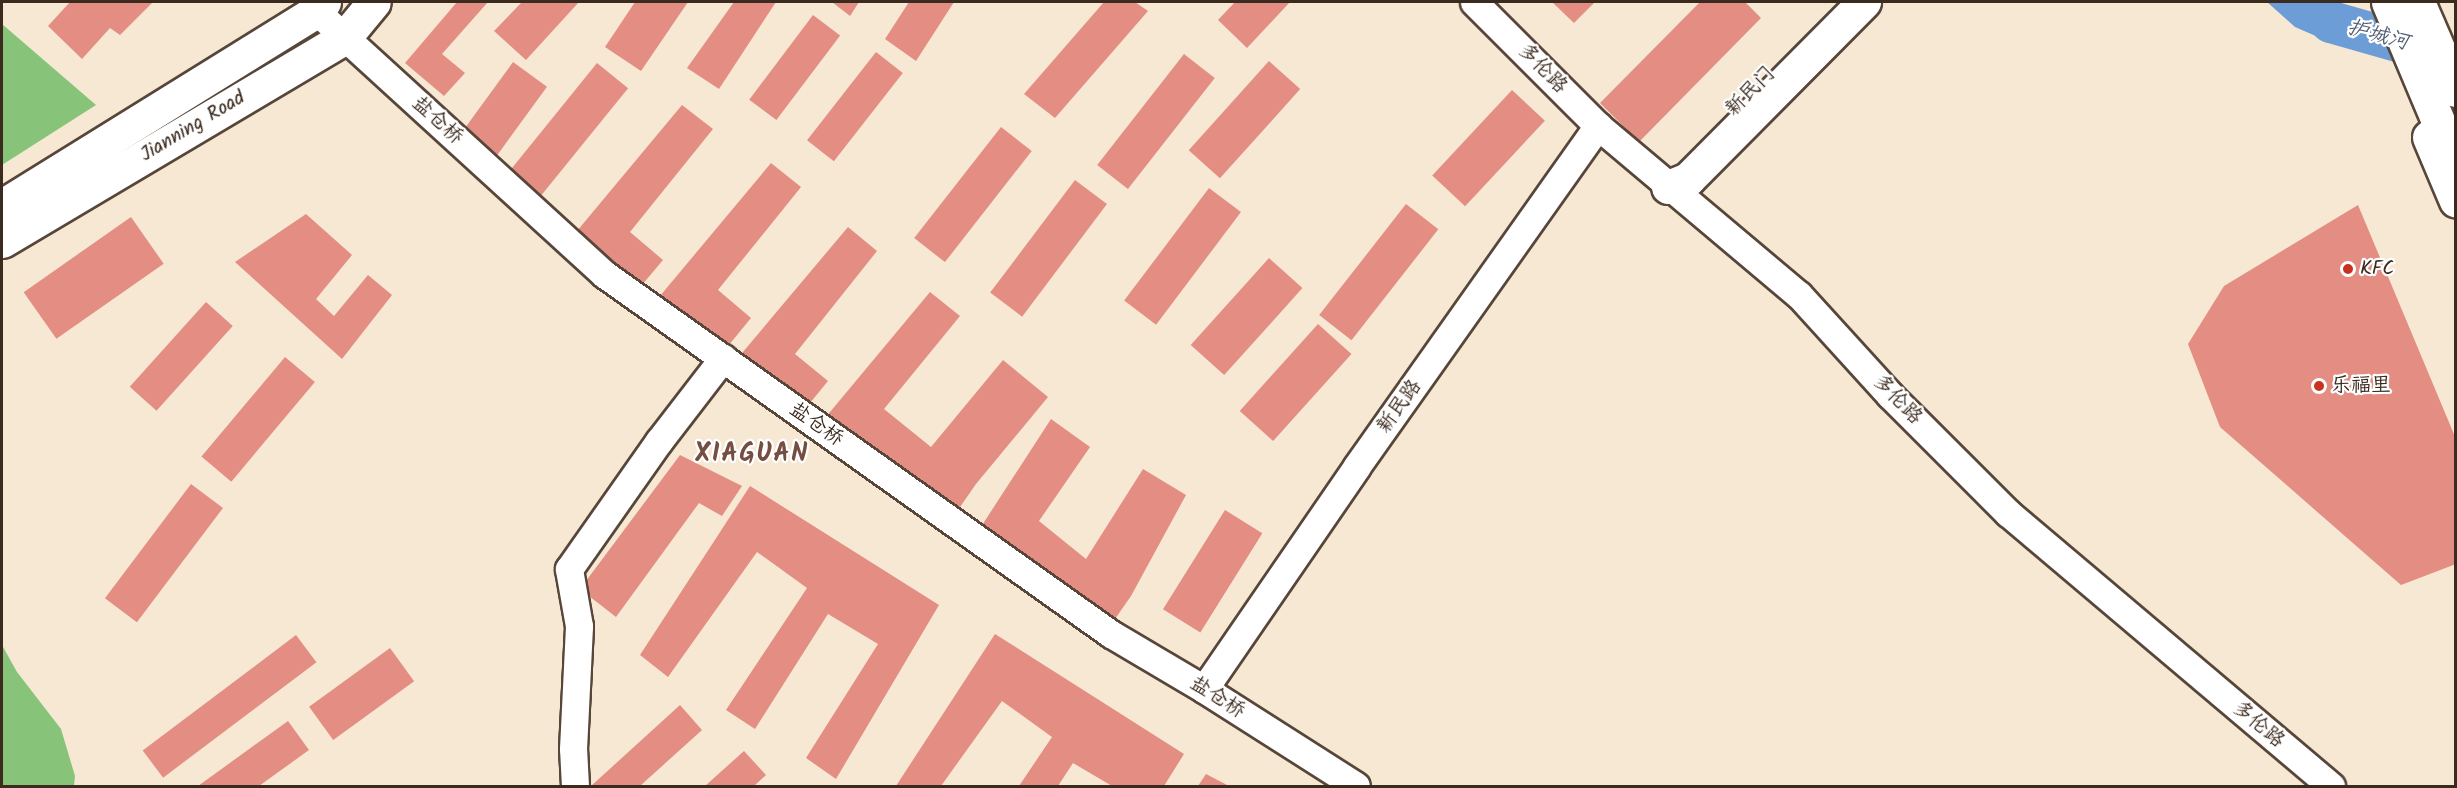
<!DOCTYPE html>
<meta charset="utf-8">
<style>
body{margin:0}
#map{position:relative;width:2457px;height:788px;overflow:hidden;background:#f7e8d4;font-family:Kalam,"LXGW WenKai TC",sans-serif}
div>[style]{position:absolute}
.green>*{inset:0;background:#87c47a}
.water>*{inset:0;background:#6c9dd6}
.river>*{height:42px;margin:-21px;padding:0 21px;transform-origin:21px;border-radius:21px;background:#6c9dd6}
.building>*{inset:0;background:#e38d83;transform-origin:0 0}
.roads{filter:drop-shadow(2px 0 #574639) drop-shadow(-2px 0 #574639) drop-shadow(0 2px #574639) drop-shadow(0 -2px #574639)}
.minor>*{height:27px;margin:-13.5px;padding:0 13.5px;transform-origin:13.5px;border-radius:13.5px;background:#fff}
.tertiary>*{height:33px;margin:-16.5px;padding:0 16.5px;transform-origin:16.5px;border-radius:16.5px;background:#fff}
.secondary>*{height:33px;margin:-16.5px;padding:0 16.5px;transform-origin:16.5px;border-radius:16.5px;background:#fff}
.primary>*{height:33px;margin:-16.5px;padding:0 16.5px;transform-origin:16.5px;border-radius:16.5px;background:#fff}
.trunk>*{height:33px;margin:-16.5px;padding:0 16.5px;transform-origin:16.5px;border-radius:16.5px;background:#fff}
.dots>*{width:16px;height:16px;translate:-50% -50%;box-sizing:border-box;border:3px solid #fff;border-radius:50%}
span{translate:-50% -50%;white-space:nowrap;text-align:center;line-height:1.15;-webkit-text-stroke:4.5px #fff;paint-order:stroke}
.street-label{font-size:20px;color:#3b2a1e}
.poi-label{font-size:20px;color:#3b2a1e}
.left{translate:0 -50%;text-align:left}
.water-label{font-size:21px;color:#515e71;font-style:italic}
.district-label{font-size:26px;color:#764d41;font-weight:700;letter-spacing:1.5px}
.frame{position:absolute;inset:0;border:3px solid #3b2a1e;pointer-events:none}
</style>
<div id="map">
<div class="green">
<div style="clip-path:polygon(2px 24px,96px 105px,2px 165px)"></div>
<div style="clip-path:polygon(2px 645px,17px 672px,61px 729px,75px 776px,74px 786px,2px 786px)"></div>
</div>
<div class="water">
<div style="clip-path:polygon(2267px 2px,2324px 2px,2341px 36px,2339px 46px,2295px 27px)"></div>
</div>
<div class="river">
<div style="left:2309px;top:2px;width:30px;rotate:42deg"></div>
<div style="left:2331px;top:22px;width:113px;rotate:15.9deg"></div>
</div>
<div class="building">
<div style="clip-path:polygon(70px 2px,153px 2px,120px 35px,110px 28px,82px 59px,48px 26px)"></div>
<div style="clip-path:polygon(457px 2px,488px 2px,442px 54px,465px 73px,444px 96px,405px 63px)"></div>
<div style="clip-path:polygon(522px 2px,579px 2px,526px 60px,494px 31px)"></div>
<div style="clip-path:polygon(635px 2px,688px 2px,641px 71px,605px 47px)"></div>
<div style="clip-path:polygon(734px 2px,776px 2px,719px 89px,687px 68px)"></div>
<div style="clip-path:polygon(832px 2px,859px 2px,850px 16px)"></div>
<div style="clip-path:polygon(909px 2px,954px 2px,916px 61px,885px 39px)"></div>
<div style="clip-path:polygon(1104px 2px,1135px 2px,1148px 11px,1055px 118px,1024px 94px)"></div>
<div style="clip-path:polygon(1235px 2px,1290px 2px,1247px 48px,1218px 20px)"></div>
<div style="clip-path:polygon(1552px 2px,1595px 2px,1574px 23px)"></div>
<div style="clip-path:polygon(1700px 2px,1745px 2px,1761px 18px,1639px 142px,1600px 103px)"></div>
<div style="left:813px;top:15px;width:34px;height:106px;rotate:37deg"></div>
<div style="left:876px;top:52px;width:34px;height:112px;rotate:38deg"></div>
<div style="left:1184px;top:54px;width:39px;height:141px;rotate:38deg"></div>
<div style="left:1269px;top:61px;width:42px;height:120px;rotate:42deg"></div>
<div style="left:513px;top:62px;width:42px;height:86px;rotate:36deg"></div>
<div style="left:597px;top:63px;width:40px;height:142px;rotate:39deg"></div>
<div style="left:1512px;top:90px;width:45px;height:117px;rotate:43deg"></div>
<div style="clip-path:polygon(682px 105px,713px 129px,630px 232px,663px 260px,636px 292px,572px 237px)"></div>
<div style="left:1001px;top:127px;width:39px;height:141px;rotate:38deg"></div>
<div style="clip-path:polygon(771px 163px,801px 187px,718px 290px,751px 318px,724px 351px,660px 296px)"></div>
<div style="left:1075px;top:180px;width:40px;height:141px;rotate:37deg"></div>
<div style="left:1209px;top:188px;width:40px;height:141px;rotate:37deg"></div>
<div style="left:1406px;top:204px;width:41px;height:141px;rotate:38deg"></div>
<div style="clip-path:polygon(2358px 205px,2456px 439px,2456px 564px,2401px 585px,2220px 427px,2188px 344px,2224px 286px)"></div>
<div style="clip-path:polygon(306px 214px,352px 255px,316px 299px,334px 316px,368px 275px,392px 295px,342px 359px,235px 262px)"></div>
<div style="left:131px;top:217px;width:57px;height:131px;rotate:55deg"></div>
<div style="clip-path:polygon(848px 227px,877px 251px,795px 354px,828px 381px,801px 414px,737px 359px)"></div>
<div style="left:1269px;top:258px;width:45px;height:117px;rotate:42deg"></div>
<div style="clip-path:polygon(930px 292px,960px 316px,884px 409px,931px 447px,1003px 360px,1048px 397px,976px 484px,953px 517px,820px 424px)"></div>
<div style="left:206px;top:302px;width:36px;height:114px;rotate:42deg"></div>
<div style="left:1318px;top:324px;width:45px;height:117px;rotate:42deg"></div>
<div style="left:285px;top:357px;width:39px;height:130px;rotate:40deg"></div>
<div style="clip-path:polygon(1051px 419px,1090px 447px,1039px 521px,1086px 559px,1143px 469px,1186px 495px,1131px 596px,1108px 629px,975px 536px)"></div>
<div style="clip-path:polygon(680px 455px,742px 486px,722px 516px,699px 503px,616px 617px,580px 589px)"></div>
<div style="left:191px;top:484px;width:40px;height:143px;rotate:37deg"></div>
<div style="clip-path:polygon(750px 486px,939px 605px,836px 779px,806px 758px,878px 644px,828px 614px,755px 729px,726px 710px,807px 588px,757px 552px,668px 677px,640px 655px)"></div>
<div style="left:1225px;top:510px;width:44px;height:117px;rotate:32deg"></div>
<div style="clip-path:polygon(995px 634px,1184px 754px,1164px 786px,1112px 786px,1073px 763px,1058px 786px,1019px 786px,1052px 737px,1002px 701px,941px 786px,896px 786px)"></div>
<div style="left:296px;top:635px;width:34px;height:192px;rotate:53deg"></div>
<div style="left:390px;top:648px;width:41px;height:100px;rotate:54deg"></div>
<div style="clip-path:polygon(680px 705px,702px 730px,640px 786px,591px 786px)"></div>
<div style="clip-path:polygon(288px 721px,309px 750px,259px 786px,198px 786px)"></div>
<div style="clip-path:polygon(744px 751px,766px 775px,754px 786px,705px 786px)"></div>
<div style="clip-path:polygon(1206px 774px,1229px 786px,1198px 786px)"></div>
</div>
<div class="roads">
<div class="minor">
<div style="left:1474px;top:2px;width:175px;rotate:45deg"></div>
<div style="left:1598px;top:126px;width:263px;rotate:40.1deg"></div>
<div style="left:1799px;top:295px;width:135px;rotate:47.7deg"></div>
<div style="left:1890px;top:395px;width:167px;rotate:45deg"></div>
<div style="left:2008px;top:513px;width:423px;rotate:40.2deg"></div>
<div style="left:316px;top:11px;width:390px;rotate:42.4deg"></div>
<div style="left:604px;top:274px;width:622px;rotate:35.38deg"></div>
<div style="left:1111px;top:634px;width:108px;rotate:30.6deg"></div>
<div style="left:1204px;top:689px;width:180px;rotate:32.5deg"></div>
<div style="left:1204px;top:689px;width:270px;rotate:-55.5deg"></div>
<div style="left:1357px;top:466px;width:417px;rotate:-54.7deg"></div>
<div style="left:575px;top:786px;width:37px;rotate:-93deg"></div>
<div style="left:573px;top:749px;width:123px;rotate:-87.2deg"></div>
<div style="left:579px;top:626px;width:58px;rotate:-100deg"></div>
<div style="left:569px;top:569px;width:156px;rotate:-54.9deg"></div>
<div style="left:659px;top:441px;width:105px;rotate:-52.4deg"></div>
</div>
<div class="tertiary">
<div style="left:1668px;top:187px;width:22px;rotate:-22deg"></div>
<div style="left:1688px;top:179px;width:250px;rotate:-45.2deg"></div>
</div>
<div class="secondary">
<div style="left:2px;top:206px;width:370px;rotate:-31.8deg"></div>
<div style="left:316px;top:11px;width:12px;rotate:-48deg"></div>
<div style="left:2px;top:241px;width:399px;rotate:-30.7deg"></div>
<div style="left:345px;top:37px;width:45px;rotate:-50.4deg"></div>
</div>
<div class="primary">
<div style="left:2418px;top:2px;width:96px;rotate:66.6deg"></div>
<div style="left:2429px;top:137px;width:69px;rotate:67.1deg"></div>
</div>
<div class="trunk">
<div style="left:2388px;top:2px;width:176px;rotate:67.2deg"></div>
</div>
</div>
<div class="dots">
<div style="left:2348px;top:269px;background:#c8321e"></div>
<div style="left:2319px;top:386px;background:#c8321e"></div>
</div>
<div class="street-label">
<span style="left:1542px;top:69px;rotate:46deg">多伦路</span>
<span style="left:1751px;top:92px;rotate:-45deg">新民门</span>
<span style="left:437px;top:121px;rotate:42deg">盐仓桥</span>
<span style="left:193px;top:127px;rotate:-31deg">Jianning Road</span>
<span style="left:1897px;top:400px;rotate:46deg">多伦路</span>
<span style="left:1400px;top:407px;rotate:-54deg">新民路</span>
<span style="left:816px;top:425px;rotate:35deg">盐仓桥</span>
<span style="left:1217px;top:698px;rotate:32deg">盐仓桥</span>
<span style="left:2258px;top:725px;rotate:40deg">多伦路</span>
</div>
<div class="poi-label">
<span class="left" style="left:2360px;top:269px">KFC</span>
<span class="left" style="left:2331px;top:386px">乐福里</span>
</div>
<div class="water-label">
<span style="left:2378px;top:36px;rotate:15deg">护城河</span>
</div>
<div class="district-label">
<span style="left:752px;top:455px">XIAGUAN</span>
</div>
<div class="frame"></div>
</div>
